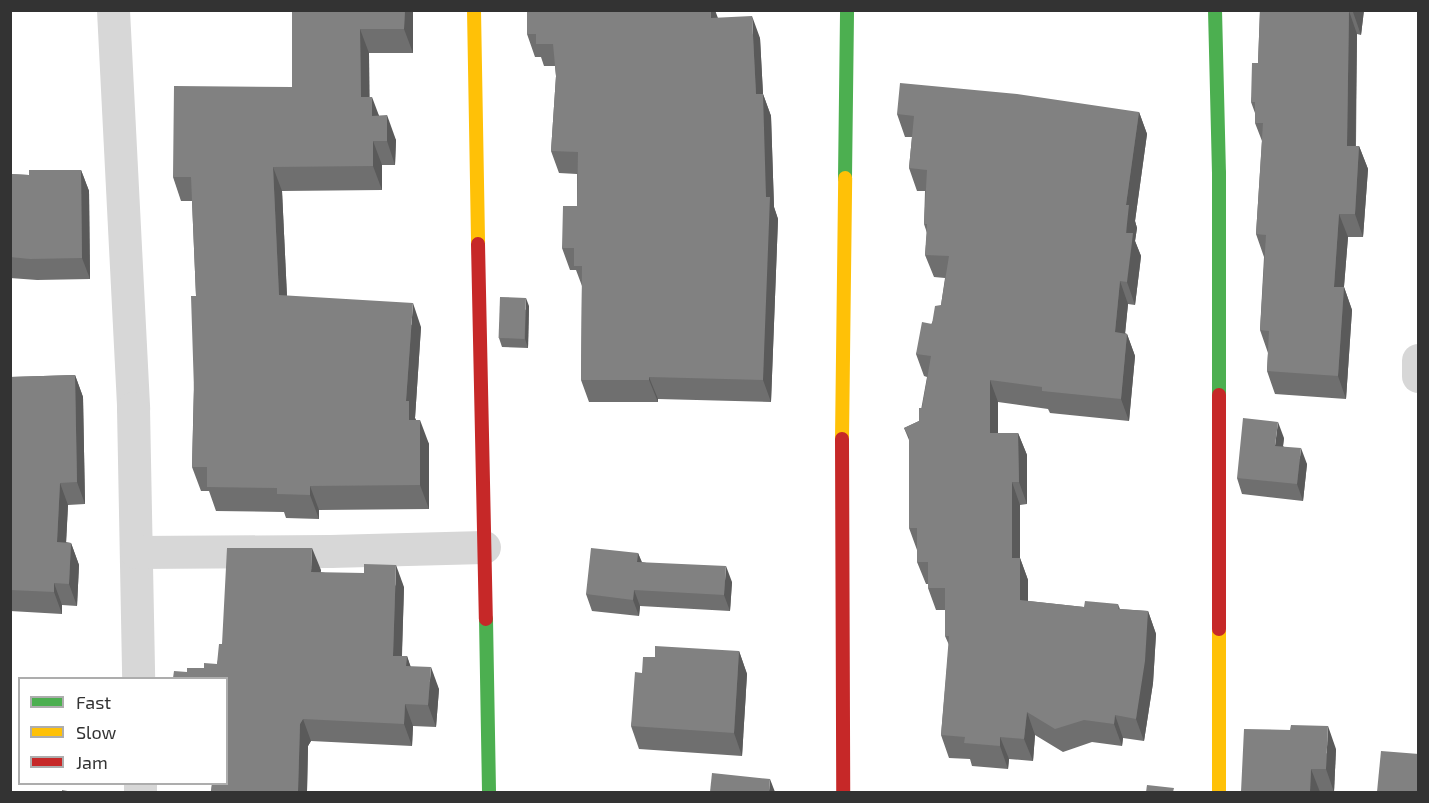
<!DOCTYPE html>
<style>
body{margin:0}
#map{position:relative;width:1429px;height:803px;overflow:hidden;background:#fff;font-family:"Exo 2",sans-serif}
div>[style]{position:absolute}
.street>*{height:33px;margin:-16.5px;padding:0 16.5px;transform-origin:16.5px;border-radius:16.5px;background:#d7d7d7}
.fast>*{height:14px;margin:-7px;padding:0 7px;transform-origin:7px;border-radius:7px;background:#4caf50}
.slow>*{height:14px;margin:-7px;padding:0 7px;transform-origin:7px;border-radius:7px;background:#ffc107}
.jam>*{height:14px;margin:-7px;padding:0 7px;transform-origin:7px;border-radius:7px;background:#c62828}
.wall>*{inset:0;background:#6f6f6f}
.shaded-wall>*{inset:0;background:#5a5a5a}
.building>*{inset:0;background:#818181;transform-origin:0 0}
span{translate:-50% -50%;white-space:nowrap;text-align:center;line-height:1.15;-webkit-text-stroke:6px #fff;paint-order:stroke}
.frame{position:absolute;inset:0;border:12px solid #333;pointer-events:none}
.legend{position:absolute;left:18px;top:677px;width:210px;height:108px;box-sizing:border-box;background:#fff;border:2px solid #adadad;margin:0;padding:8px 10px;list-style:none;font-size:18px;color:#333}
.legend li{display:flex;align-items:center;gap:12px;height:30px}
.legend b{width:30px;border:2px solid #adadad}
</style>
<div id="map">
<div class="street">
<div style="left:113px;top:10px;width:399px;rotate:87.1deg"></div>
<div style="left:133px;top:408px;width:270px;rotate:88.9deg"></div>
<div style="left:1418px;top:360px;width:16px;rotate:90deg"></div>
<div style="left:136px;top:552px;width:194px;rotate:-0.3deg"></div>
<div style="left:330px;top:551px;width:154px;rotate:-1.5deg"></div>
<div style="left:140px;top:784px;width:8px;rotate:90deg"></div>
</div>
<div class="fast">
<div style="left:1215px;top:10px;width:163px;rotate:88.6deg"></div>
<div style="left:1219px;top:173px;width:222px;rotate:90deg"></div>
<div style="left:845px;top:178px;width:168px;rotate:-89.3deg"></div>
<div style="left:486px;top:619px;width:173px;rotate:89deg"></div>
</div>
<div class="slow">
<div style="left:474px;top:10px;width:234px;rotate:89deg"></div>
<div style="left:842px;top:439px;width:261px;rotate:-89.3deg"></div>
<div style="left:1219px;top:629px;width:163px;rotate:90deg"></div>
</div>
<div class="jam">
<div style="left:478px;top:244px;width:375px;rotate:88.8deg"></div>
<div style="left:1219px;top:395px;width:234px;rotate:90deg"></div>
<div style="left:842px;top:439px;width:353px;rotate:89.8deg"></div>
</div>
<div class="wall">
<div style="clip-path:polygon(292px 10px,413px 10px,413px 53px,369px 53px,369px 97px,379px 116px,396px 140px,395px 165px,382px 165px,382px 190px,282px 191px,287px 296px,421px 327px,415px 418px,429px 444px,429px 509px,319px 510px,319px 519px,286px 518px,284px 512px,216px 511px,209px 491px,201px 491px,192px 467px,196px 296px,192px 201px,181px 201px,173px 177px,292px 87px)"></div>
<div style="clip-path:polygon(1260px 10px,1364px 10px,1361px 35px,1357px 34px,1356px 146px,1359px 146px,1368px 169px,1363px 237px,1348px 237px,1344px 287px,1352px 310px,1346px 399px,1275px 394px,1267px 371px,1268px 353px,1260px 330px,1264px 257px,1256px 234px,1262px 141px,1255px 123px,1255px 113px,1251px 102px,1258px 63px)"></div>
<div style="clip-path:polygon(717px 18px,760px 38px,763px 94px,771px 116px,774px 207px,778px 219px,771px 402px,658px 399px,658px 402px,589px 402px,581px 380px,582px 286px,576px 270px,570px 270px,562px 248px,577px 206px,577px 174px,559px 173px,551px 151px,556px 76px,555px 66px,544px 66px,541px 57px,535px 57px,527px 34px)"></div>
<div style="clip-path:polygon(1139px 112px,1147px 134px,1135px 221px,1137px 228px,1135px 241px,1141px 256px,1140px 265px,1135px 305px,1128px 304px,1125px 333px,1127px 334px,1135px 356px,1129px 421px,1050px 413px,1048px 409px,998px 402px,998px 433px,1018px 433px,1027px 455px,1027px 504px,1020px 505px,1020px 558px,1028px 580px,1028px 601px,1084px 607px,1118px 604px,1120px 609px,1148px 611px,1156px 634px,1153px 683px,1144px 741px,1123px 738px,1122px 746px,1092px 742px,1063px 752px,1035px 735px,1033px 761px,1009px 759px,1008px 769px,972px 766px,970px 759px,949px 758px,941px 735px,949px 645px,945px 636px,945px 610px,936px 610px,928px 588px,928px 584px,926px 584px,917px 562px,917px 550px,909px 528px,909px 440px,904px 428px,919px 421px,927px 377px,924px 376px,916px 354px,941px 305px,945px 278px,934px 277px,925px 255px,927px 233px,924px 224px,925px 191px,917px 191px,909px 168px,912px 137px,905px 137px,897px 114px)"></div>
<div style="clip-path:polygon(81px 170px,89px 191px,90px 279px,37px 280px,10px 278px,10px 174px,29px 175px)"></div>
<div style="clip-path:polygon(529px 306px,528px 348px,502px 347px,499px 338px)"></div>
<div style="clip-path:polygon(75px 375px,83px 397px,85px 504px,68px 505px,66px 542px,71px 543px,79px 565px,77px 606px,62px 605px,62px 614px,10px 611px,10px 377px)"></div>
<div style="clip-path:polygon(1284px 438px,1283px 446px,1307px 464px,1303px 501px,1242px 494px,1237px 478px)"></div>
<div style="clip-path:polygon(638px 553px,642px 562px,732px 582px,730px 611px,640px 606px,639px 616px,592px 611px,586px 594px)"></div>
<div style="clip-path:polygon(321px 570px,320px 572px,404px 587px,402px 656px,407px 656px,410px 666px,439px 689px,436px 727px,413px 726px,412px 746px,311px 741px,308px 746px,307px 792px,211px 792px,226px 678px,187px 672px,204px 668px,217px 664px,222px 644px)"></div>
<div style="clip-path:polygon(739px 651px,747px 674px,742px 756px,639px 749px,631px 726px,642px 673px,655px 657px)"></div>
<div style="clip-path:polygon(1336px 749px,1334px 792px,1241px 792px)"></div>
</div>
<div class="shaded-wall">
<div style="clip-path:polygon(405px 10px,413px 10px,413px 53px,404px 29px)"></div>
<div style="clip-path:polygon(711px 10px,715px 10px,719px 21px,711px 18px)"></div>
<div style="clip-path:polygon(1353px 10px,1364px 10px,1361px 35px,1353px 12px)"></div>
<div style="clip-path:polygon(1349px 11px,1357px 34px,1355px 168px,1347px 146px)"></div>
<div style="clip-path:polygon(752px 16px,760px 38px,763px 94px,771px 116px,774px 207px,778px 219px,771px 402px,763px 380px,766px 197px,756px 94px)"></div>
<div style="clip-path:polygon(360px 29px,369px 53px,370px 121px,361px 97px)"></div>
<div style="clip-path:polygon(372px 97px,381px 121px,372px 116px)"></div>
<div style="clip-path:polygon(1139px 112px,1147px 134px,1135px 221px,1137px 228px,1135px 241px,1141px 256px,1135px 305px,1127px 282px,1126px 205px)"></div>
<div style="clip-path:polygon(387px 115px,396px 140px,395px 165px,387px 141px)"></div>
<div style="clip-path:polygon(373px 141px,382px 165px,382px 190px,373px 166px)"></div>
<div style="clip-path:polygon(1359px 146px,1368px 169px,1363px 237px,1355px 214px)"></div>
<div style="clip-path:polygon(273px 167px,282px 191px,288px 319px,279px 295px)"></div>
<div style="clip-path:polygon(81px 170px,89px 191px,90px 279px,82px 258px)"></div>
<div style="clip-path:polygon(1339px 214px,1348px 237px,1342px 310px,1334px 287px)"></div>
<div style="clip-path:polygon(1120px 281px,1128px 304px,1123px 355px,1115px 332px)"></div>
<div style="clip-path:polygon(1344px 287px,1352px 310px,1346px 399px,1338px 376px)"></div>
<div style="clip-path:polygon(526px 298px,529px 306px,528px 348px,525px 339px)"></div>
<div style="clip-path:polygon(413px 303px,421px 327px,415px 418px,418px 425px,409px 420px,406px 401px)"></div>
<div style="clip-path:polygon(1127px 334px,1135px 356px,1129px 421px,1121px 399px)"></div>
<div style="clip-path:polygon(75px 375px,83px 397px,85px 504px,77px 482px)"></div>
<div style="clip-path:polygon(649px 377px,658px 399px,658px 402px,649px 380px)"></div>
<div style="clip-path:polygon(990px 380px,998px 402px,998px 455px,990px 433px)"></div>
<div style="clip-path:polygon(420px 420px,429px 444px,429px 509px,420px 485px)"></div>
<div style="clip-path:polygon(1278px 422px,1284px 438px,1281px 462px,1275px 446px)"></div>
<div style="clip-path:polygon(1018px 433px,1027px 455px,1027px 504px,1019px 482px)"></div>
<div style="clip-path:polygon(1301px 448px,1307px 464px,1303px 501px,1297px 484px)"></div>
<div style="clip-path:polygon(1012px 482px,1020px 505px,1020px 580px,1012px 558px)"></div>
<div style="clip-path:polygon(60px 483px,68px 505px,65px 564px,57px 542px)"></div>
<div style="clip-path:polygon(310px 486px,319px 510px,319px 519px,310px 495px)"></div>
<div style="clip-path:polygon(71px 543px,79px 565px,77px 606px,69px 584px)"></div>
<div style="clip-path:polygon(312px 548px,321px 570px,319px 594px,311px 572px)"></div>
<div style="clip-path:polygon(638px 553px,644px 569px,637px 562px)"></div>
<div style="clip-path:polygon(1020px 558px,1028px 580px,1028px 623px,1020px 600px)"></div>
<div style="clip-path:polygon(396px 565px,404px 587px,401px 678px,393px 656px)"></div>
<div style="clip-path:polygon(726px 566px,732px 582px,730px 611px,724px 595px)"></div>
<div style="clip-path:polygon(54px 583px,62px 605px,62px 614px,54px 592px)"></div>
<div style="clip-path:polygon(634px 590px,640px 606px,639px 616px,633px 600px)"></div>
<div style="clip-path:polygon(1148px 611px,1156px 634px,1153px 683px,1144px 741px,1136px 719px)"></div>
<div style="clip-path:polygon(739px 651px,747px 674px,742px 756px,734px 733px)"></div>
<div style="clip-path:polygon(407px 656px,415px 679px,406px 666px)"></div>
<div style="clip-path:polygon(431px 667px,439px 689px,436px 727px,428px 705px)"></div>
<div style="clip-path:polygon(405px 704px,413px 726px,412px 746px,404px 724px)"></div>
<div style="clip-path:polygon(1027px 712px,1035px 735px,1033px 761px,1024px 739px)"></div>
<div style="clip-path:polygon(1115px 715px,1123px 738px,1122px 746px,1114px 724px)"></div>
<div style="clip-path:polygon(303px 719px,311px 741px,308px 746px,307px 792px,298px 792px,300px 724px)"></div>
<div style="clip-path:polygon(1328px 726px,1336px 749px,1334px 792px,1326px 769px)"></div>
<div style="clip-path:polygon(1000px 737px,1009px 759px,1008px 769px,1000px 746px)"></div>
<div style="clip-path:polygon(1311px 769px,1320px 792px,1310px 792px)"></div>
<div style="clip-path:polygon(770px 779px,775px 792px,769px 792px)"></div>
</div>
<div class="building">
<div style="clip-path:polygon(292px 10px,405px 10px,404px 29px,360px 29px,361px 97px,372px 97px,372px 116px,387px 115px,387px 141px,373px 141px,373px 166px,273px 167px,279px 295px,413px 303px,406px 401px,409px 401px,409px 420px,420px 420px,420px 485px,310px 486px,310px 495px,277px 494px,277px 488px,207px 487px,207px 467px,192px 467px,194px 390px,191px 296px,196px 296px,191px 177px,173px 177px,174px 86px,292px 87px)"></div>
<div style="clip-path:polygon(527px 10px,711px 10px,711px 18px,752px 16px,756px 94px,763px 94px,766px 197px,770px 197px,763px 380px,649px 377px,649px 380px,581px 380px,582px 266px,574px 266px,574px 248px,562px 248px,563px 206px,577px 206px,578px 152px,551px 151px,556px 76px,553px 44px,536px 44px,536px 34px,527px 34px)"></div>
<div style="clip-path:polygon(1260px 10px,1353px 10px,1353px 12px,1349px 11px,1347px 146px,1359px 146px,1355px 214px,1339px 214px,1334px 287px,1344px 287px,1338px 376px,1267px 371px,1269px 331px,1260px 330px,1266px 235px,1256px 234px,1263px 123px,1255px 123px,1255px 102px,1251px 102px,1252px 63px,1258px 63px)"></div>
<div style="clip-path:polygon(900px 83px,1017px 94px,1139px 112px,1126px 205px,1129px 205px,1126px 233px,1133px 233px,1132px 242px,1127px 282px,1120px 281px,1115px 332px,1127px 334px,1121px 399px,1042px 391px,1042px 387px,990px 380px,990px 433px,1018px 433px,1019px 482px,1012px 482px,1012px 558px,1020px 558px,1020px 600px,1084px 607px,1085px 601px,1118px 604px,1118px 609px,1148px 611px,1145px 661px,1136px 719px,1115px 715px,1114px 724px,1084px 720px,1055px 729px,1027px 712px,1024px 739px,1000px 737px,1000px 746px,964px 743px,965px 737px,941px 735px,949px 636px,945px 636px,945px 588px,928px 588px,928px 562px,917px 562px,917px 528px,909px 528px,909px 437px,904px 428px,919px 421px,919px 408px,922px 408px,931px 356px,916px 354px,922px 322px,932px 324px,935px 306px,941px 305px,949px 256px,925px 255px,927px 224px,924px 224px,927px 170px,909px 168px,914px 116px,897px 114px)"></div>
<div style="clip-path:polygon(29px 170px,81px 170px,82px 258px,30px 259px,10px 257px,10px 174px,29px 175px)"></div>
<div style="left:500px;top:297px;width:26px;height:41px;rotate:2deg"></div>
<div style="clip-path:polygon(75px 375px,77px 482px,60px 483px,57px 542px,71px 543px,69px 584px,54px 583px,54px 592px,10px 590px,10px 377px)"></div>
<div style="clip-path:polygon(1243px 418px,1278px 422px,1275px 446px,1301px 448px,1297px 484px,1237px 478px)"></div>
<div style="clip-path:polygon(227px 548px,312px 548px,311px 572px,364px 573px,364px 564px,396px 565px,393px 656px,407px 656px,406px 666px,431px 667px,428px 705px,405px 704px,404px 724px,303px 719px,300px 724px,298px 792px,211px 792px,212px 783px,226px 783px,226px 678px,173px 678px,174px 671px,187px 672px,187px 668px,204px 668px,204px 663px,217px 664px,219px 644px,222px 644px)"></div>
<div style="clip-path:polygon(591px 548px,638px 553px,637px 562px,726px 566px,724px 595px,634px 590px,633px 600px,586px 594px)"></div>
<div style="clip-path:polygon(655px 646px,739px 651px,734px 733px,631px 726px,635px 672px,642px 673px,643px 657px,655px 657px)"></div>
<div style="clip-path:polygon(1291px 725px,1328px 726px,1326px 769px,1311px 769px,1310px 792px,1241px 792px,1244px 729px,1290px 730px)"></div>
<div style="clip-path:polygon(1381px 751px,1419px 754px,1419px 792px,1377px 792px)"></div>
<div style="clip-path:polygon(712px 773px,770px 779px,769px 792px,710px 792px)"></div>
<div style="clip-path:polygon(1147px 785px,1174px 788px,1173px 792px,1146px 792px)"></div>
<div style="clip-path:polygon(62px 790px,73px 792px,62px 792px)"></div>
</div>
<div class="frame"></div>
<ul class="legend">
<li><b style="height:8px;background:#4caf50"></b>Fast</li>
<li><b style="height:8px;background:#ffc107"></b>Slow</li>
<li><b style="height:8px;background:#c62828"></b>Jam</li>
</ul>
</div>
